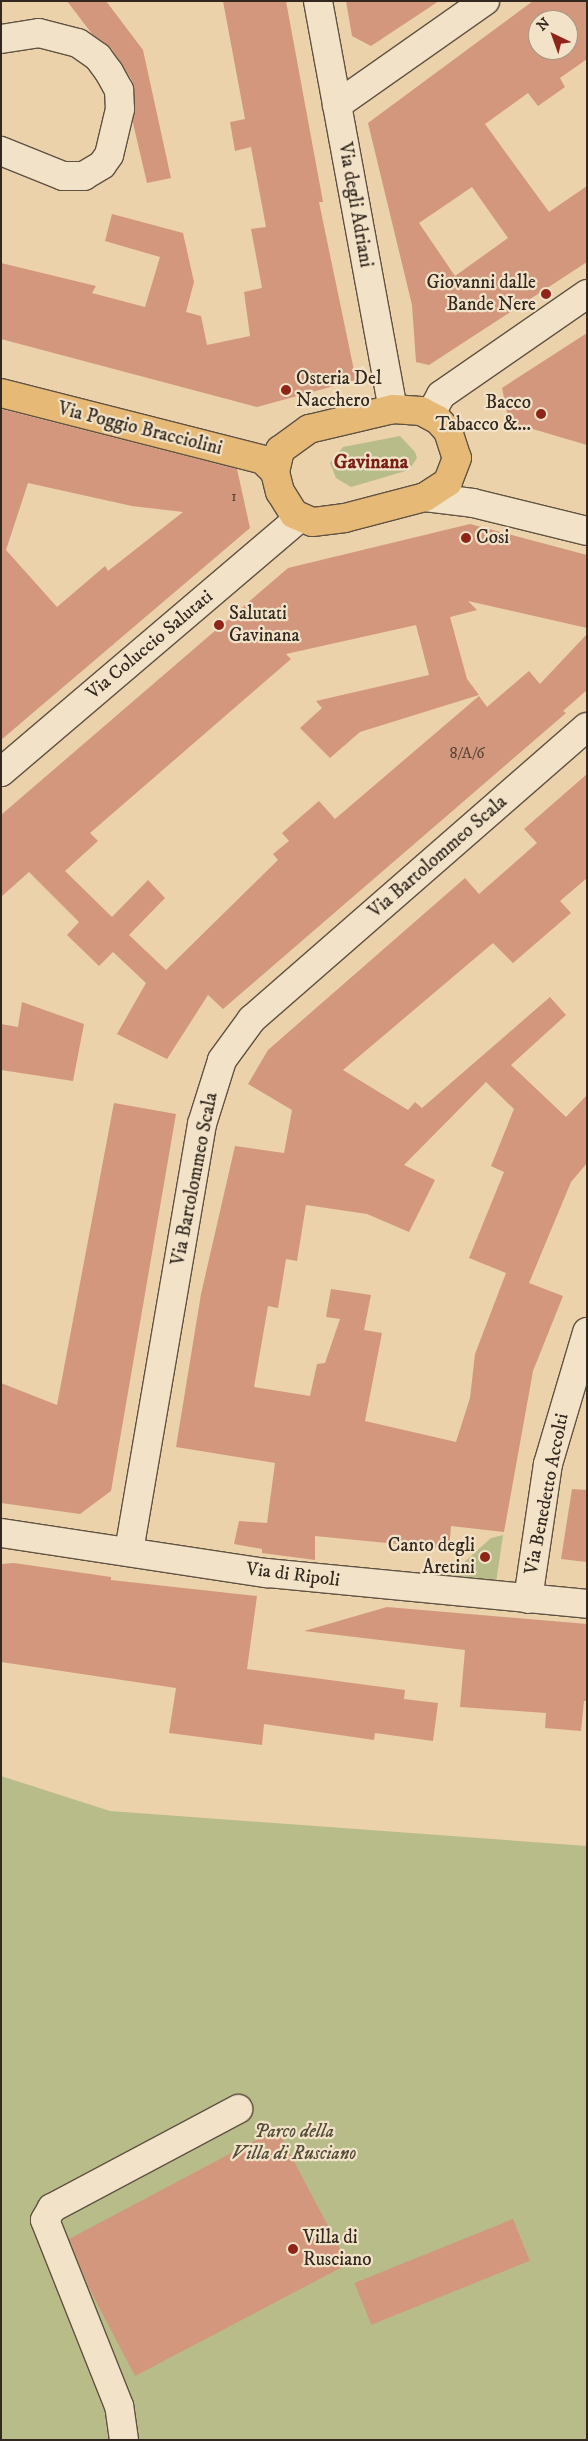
<!DOCTYPE html>
<style>
body{margin:0}
#map{position:relative;width:588px;height:2441px;overflow:hidden;background:#ebd2ab;font-family:"IM FELL DW Pica",serif}
div>[style]{position:absolute}
.green>*{inset:0;background:#b7bc89}
.building>*{inset:0;background:#d3977d;transform-origin:0 0}
.roads{filter:drop-shadow(1px 0 #605242) drop-shadow(-1px 0 #605242) drop-shadow(0 1px #605242) drop-shadow(0 -1px #605242)}
.minor>*{height:28px;margin:-14px;padding:0 14px;transform-origin:14px;border-radius:14px;background:#f2e2c8}
.major>*{height:28px;margin:-14px;padding:0 14px;transform-origin:14px;border-radius:14px;background:#e6b976}
.dots>*{width:14px;height:14px;translate:-50% -50%;box-sizing:border-box;border:2px solid #f2e2c8;border-radius:50%}
span{translate:-50% -50%;white-space:nowrap;text-align:center;line-height:1.15;-webkit-text-stroke:4.5px #f2e2c8;paint-order:stroke}
.number-label{font-size:16px;color:#5a4436}
.number-label span{-webkit-text-stroke-width:0}
.street-label{font-size:19px;color:#32281f}
.poi-label{font-size:19px;color:#32281f}
.right{translate:-100% -50%;text-align:right}
.left{translate:0 -50%;text-align:left}
.park-label{font-size:19px;color:#534d3a;font-style:italic}
.neighbourhood-label{font-size:20px;color:#7a1f14;font-weight:700}
.frame{position:absolute;inset:0;border:2px solid #32281f;pointer-events:none}
.north{position:absolute;left:528px;top:10px;width:50px;height:50px;box-sizing:border-box;background:#f2e2c8;border:1px solid #a59884;border-radius:50%;rotate:318deg;font-size:14px;font-weight:700;line-height:20px;text-align:center;color:#32281f}
.north::after{content:'';display:block;margin:auto;width:18px;height:22px;background:#8f2418;clip-path:polygon(50% 0,100% 100%,50% 72%,0 100%)}
</style>
<div id="map">
<div class="green">
<div style="clip-path:polygon(400px 436px,415px 452px,417px 458px,409px 470px,351px 487px,336px 478px,330px 463px,343px 447px)"></div>
<div style="clip-path:polygon(503px 1535px,496px 1583px,449px 1576px,491px 1538px)"></div>
<div style="clip-path:polygon(1px 1776px,110px 1811px,587px 1846px,587px 2440px,1px 2440px)"></div>
</div>
<div class="building">
<div style="clip-path:polygon(67px 1px,106px 1px,143px 50px,171px 178px,147px 183px,133px 123px,133px 82px,111px 48px,92px 34px)"></div>
<div style="clip-path:polygon(223px 1px,286px 1px,323px 202px,319px 202px,356px 380px,257px 407px,1px 339px,1px 263px,96px 286px,92px 293px,145px 307px,160px 257px,105px 241px,112px 214px,183px 233px,194px 282px,186px 312px,201px 316px,207px 345px,250px 336px,244px 292px,262px 288px,251px 229px,266px 227px,251px 147px,235px 151px,230px 122px,245px 119px)"></div>
<div style="clip-path:polygon(346px 1px,439px 1px,371px 46px,352px 36px)"></div>
<div style="clip-path:polygon(evenodd,533px 1px,587px 1px,587px 59px,560px 78px,565px 87px,538px 106px,528px 93px,485px 124px,549px 212px,587px 186px,587px 262px,429px 365px,416px 362px,412px 305px,368px 123px,533px 1px,538px 20px,568px 20px,568px 50px,538px 50px,538px 20px,533px 1px,472px 187px,508px 238px,455px 276px,419px 223px,472px 187px)"></div>
<div style="clip-path:polygon(587px 333px,587px 445px,509px 422px,502px 388px)"></div>
<div style="clip-path:polygon(evenodd,1px 409px,237px 469px,250px 528px,1px 740px,1px 409px,28px 483px,132px 506px,183px 512px,108px 571px,105px 566px,57px 607px,6px 550px,28px 483px)"></div>
<div style="clip-path:polygon(470px 524px,587px 555px,587px 628px,468px 601px,477px 610px,450px 617px,467px 679px,479px 695px,360px 732px,330px 758px,300px 728px,322px 708px,316px 701px,429px 675px,416px 625px,286px 654px,291px 659px,90px 833px,98px 841px,65px 871px,112px 917px,148px 880px,165px 898px,129px 935px,166px 970px,278px 860px,273px 854px,289px 841px,282px 833px,319px 801px,335px 819px,479px 696px,487px 707px,529px 671px,540px 684px,587px 634px,587px 690px,563px 711px,566px 713px,223px 1009px,208px 995px,167px 1059px,117px 1034px,146px 983px,113px 952px,99px 966px,67px 935px,79px 922px,29px 872px,1px 897px,1px 815px,288px 568px)"></div>
<div style="clip-path:polygon(evenodd,587px 774px,587px 878px,560px 901px,571px 913px,513px 963px,493px 943px,343px 1070px,408px 1110px,415px 1102px,422px 1108px,550px 997px,566px 1015px,511px 1065px,566px 1117px,587px 1095px,587px 1163px,571px 1182px,529px 1283px,563px 1296px,533px 1371px,504px 1532px,451px 1526px,449px 1549px,315px 1536px,315px 1560px,262px 1553px,262px 1549px,234px 1544px,239px 1521px,267px 1523px,275px 1463px,176px 1447px,201px 1294px,235px 1146px,284px 1153px,292px 1110px,248px 1084px,268px 1050px,465px 878px,479px 894px,537px 843px,524px 829px,587px 774px,486px 1082px,514px 1109px,491px 1166px,504px 1172px,469px 1258px,506px 1273px,475px 1354px,470px 1398px,456px 1442px,365px 1421px,382px 1333px,364px 1330px,371px 1295px,331px 1289px,326px 1317px,340px 1319px,325px 1363px,317px 1364px,310px 1396px,254px 1387px,268px 1306px,278px 1308px,286px 1259px,297px 1261px,306px 1205px,367px 1214px,409px 1232px,435px 1180px,404px 1165px,486px 1082px)"></div>
<div style="clip-path:polygon(22px 1002px,84px 1024px,73px 1081px,1px 1070px,1px 1024px,18px 1027px)"></div>
<div style="clip-path:polygon(114px 1103px,176px 1114px,111px 1491px,80px 1514px,1px 1503px,1px 1383px,57px 1405px)"></div>
<div style="clip-path:polygon(572px 1489px,587px 1490px,587px 1562px,561px 1559px)"></div>
<div style="clip-path:polygon(14px 1563px,111px 1577px,111px 1580px,257px 1596px,247px 1669px,405px 1690px,404px 1699px,438px 1703px,433px 1741px,375px 1733px,374px 1740px,264px 1724px,262px 1745px,169px 1733px,176px 1688px,1px 1662px,1px 1564px)"></div>
<div style="clip-path:polygon(387px 1607px,587px 1624px,587px 1701px,584px 1701px,581px 1731px,545px 1728px,546px 1713px,460px 1707px,465px 1650px,304px 1631px)"></div>
<div style="clip-path:polygon(277px 2129px,348px 2264px,135px 2376px,88px 2286px,69px 2239px)"></div>
<div style="left:513px;top:2219px;width:45px;height:171px;rotate:68deg"></div>
</div>
<div class="roads">
<div class="minor">
<div style="left:318px;top:1px;width:415px;rotate:79.6deg"></div>
<div style="left:1px;top:39px;width:38px;rotate:-9deg"></div>
<div style="left:39px;top:33px;width:40px;rotate:14.4deg"></div>
<div style="left:78px;top:43px;width:24px;rotate:35deg"></div>
<div style="left:98px;top:57px;width:19px;rotate:54deg"></div>
<div style="left:109px;top:72px;width:21px;rotate:61deg"></div>
<div style="left:119px;top:90px;width:19px;rotate:87deg"></div>
<div style="left:120px;top:109px;width:47px;rotate:103.4deg"></div>
<div style="left:109px;top:155px;width:12px;rotate:125deg"></div>
<div style="left:102px;top:165px;width:21px;rotate:149deg"></div>
<div style="left:84px;top:176px;width:21px;rotate:180deg"></div>
<div style="left:63px;top:176px;width:67px;rotate:-158deg"></div>
<div style="left:337px;top:105px;width:181px;rotate:-35.1deg"></div>
<div style="left:430px;top:415px;width:23px;rotate:-61deg"></div>
<div style="left:441px;top:395px;width:178px;rotate:-34.7deg"></div>
<div style="left:425px;top:497px;width:48px;rotate:7.1deg"></div>
<div style="left:473px;top:503px;width:117px;rotate:13.8deg"></div>
<div style="left:1px;top:772px;width:392px;rotate:-40.4deg"></div>
<div style="left:1px;top:1533px;width:269px;rotate:8.6deg"></div>
<div style="left:267px;top:1573px;width:321px;rotate:5.5deg"></div>
<div style="left:129px;top:1551px;width:433px;rotate:-80.3deg"></div>
<div style="left:202px;top:1124px;width:67px;rotate:-72.6deg"></div>
<div style="left:222px;top:1060px;width:51px;rotate:-53.8deg"></div>
<div style="left:252px;top:1019px;width:444px;rotate:-41.1deg"></div>
<div style="left:528px;top:1599px;width:136px;rotate:-81.6deg"></div>
<div style="left:548px;top:1464px;width:138px;rotate:-73.5deg"></div>
<div style="left:124px;top:2440px;width:34px;rotate:-98deg"></div>
<div style="left:119px;top:2406px;width:200px;rotate:-111.7deg"></div>
<div style="left:45px;top:2220px;width:14px;rotate:-60deg"></div>
<div style="left:52px;top:2208px;width:211px;rotate:-28deg"></div>
</div>
<div class="major">
<div style="left:1px;top:393px;width:270px;rotate:14.3deg"></div>
<div style="left:263px;top:460px;width:17px;rotate:45deg"></div>
<div style="left:393px;top:409px;width:28px;rotate:4deg"></div>
<div style="left:421px;top:411px;width:19px;rotate:28deg"></div>
<div style="left:438px;top:420px;width:15px;rotate:48deg"></div>
<div style="left:448px;top:431px;width:28px;rotate:72deg"></div>
<div style="left:457px;top:458px;width:26px;rotate:111deg"></div>
<div style="left:448px;top:482px;width:27px;rotate:147deg"></div>
<div style="left:425px;top:497px;width:83px;rotate:165.3deg"></div>
<div style="left:345px;top:518px;width:33px;rotate:173deg"></div>
<div style="left:312px;top:522px;width:20px;rotate:-156deg"></div>
<div style="left:294px;top:514px;width:26px;rotate:-122deg"></div>
<div style="left:280px;top:492px;width:21px;rotate:-104deg"></div>
<div style="left:275px;top:472px;width:23px;rotate:-77deg"></div>
<div style="left:280px;top:450px;width:36px;rotate:-36deg"></div>
<div style="left:309px;top:429px;width:86px;rotate:-13.4deg"></div>
</div>
</div>
<div class="dots">
<div style="left:546px;top:294px;background:#8f2418"></div>
<div style="left:286px;top:390px;background:#8f2418"></div>
<div style="left:541px;top:414px;background:#8f2418"></div>
<div style="left:466px;top:538px;background:#8f2418"></div>
<div style="left:219px;top:625px;background:#8f2418"></div>
<div style="left:485px;top:1557px;background:#8f2418"></div>
<div style="left:293px;top:2249px;background:#8f2418"></div>
</div>
<div class="number-label">
<span style="left:234px;top:496px">1</span>
<span style="left:467px;top:753px">8/A/6</span>
</div>
<div class="street-label">
<span style="left:355px;top:205px;rotate:80deg">Via degli Adriani</span>
<span style="left:140px;top:429px;rotate:14deg">Via Poggio Bracciolini</span>
<span style="left:150px;top:645px;rotate:-40deg">Via Coluccio Salutati</span>
<span style="left:438px;top:857px;rotate:-41deg">Via Bartolommeo Scala</span>
<span style="left:195px;top:1179px;rotate:-79deg">Via Bartolommeo Scala</span>
<span style="left:547px;top:1494px;rotate:-79deg">Via Benedetto Accolti</span>
<span style="left:293px;top:1575px;rotate:7deg">Via di Ripoli</span>
</div>
<div class="poi-label">
<span class="right" style="left:536px;top:294px">Giovanni dalle<br>Bande Nere</span>
<span class="left" style="left:296px;top:390px">Osteria Del<br>Nacchero</span>
<span class="right" style="left:531px;top:414px">Bacco<br>Tabacco &amp;...</span>
<span class="left" style="left:476px;top:538px">Cosi</span>
<span class="left" style="left:229px;top:625px">Salutati<br>Gavinana</span>
<span class="right" style="left:475px;top:1557px">Canto degli<br>Aretini</span>
<span class="left" style="left:303px;top:2249px">Villa di<br>Rusciano</span>
</div>
<div class="park-label">
<span style="left:294px;top:2143px">Parco della<br>Villa di Rusciano</span>
</div>
<div class="neighbourhood-label">
<span style="left:371px;top:462px">Gavinana</span>
</div>
<div class="frame"></div>
<div class="north">N</div>
</div>
